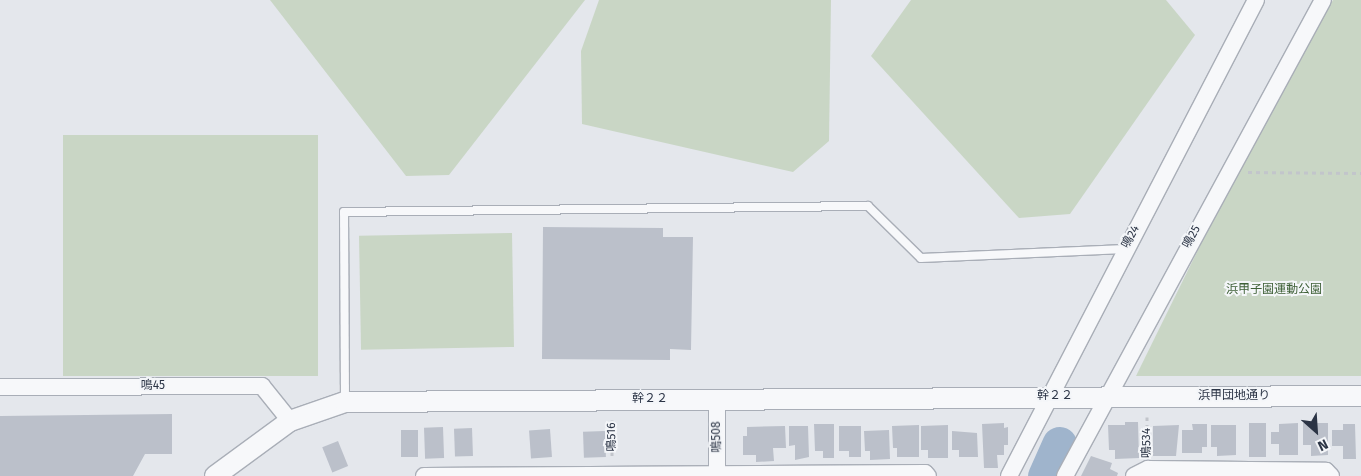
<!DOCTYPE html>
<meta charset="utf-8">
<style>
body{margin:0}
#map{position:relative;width:1361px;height:476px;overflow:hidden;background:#e4e7ec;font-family:"Fira Sans","Noto Sans JP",sans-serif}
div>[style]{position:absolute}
.green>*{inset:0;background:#c9d6c5;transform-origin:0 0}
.river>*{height:35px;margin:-17.5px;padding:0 17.5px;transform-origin:17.5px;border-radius:17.5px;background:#9fb4cc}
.building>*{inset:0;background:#bbc0ca;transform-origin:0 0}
.path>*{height:3px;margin-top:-1.5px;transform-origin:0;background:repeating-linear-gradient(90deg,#c2c5cb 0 4px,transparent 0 8px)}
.roads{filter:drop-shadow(1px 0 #a9aeb7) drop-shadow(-1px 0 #a9aeb7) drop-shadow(0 1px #a9aeb7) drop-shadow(0 -1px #a9aeb7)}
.service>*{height:8px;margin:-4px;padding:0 4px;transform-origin:4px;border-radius:4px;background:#f7f8fa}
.minor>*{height:16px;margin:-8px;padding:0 8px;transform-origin:8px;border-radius:8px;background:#f7f8fa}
.tertiary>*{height:20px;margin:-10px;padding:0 10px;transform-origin:10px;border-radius:10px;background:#f7f8fa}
span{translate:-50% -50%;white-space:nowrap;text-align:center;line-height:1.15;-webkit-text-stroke:4px #f4f6f9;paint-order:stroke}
.street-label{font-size:12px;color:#2b3445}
.park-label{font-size:12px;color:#3f6138}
.north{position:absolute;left:1291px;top:406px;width:50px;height:50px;-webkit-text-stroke:4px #f4f6f9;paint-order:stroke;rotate:154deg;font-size:14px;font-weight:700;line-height:20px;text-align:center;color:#2b3445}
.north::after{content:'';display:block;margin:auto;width:18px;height:22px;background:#2b3445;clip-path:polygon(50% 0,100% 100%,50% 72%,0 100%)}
</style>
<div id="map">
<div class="green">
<div style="clip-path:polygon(270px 0,585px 0,449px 175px,406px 176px)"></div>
<div style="clip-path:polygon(599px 0,831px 0,829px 141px,793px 172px,582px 124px,581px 51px)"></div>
<div style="clip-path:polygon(911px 0,1166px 0,1195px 35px,1070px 214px,1019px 218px,871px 56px)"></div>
<div style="clip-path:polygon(1333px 0,1361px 0,1361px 376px,1136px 376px,1248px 148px)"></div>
<div style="left:63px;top:135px;width:255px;height:241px"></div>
<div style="left:512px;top:233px;width:114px;height:153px;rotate:89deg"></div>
</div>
<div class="river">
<div style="left:1045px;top:476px;width:35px;rotate:-66deg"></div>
</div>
<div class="building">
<div style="clip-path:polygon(543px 227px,663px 228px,663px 237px,693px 237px,691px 350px,670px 349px,670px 360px,542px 359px)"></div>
<div style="clip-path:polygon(172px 414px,172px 454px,145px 454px,133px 476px,0 476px,0 416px)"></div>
<div style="clip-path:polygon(1125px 422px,1138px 422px,1139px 458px,1115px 459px,1115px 450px,1109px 450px,1108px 425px,1125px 425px)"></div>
<div style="clip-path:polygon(1004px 423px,1004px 428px,1008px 427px,1008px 445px,1004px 445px,1004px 455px,997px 455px,998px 468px,984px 468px,982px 424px)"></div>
<div style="left:1249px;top:423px;width:17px;height:34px"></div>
<div style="clip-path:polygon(1298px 423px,1298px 455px,1279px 455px,1279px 444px,1271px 444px,1271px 432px,1279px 432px,1279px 424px)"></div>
<div style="clip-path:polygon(1303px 423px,1328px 423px,1328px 455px,1311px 456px,1311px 445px,1303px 445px)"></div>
<div style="clip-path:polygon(814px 424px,834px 424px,834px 458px,823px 458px,823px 451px,815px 451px)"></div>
<div style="clip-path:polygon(1192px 424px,1207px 424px,1207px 447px,1202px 447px,1202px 453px,1182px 453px,1182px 430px,1193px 430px)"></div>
<div style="clip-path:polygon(1343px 424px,1355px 424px,1356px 459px,1343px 459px,1343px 446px,1332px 446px,1332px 430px,1343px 430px)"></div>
<div style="clip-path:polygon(919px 425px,919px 457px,897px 457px,897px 448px,893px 448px,892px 426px)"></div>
<div style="clip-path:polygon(948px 425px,948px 458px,928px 458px,928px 450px,921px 450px,921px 426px)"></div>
<div style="clip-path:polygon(1179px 425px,1176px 456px,1153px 456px,1153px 426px)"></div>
<div style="clip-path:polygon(1211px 425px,1236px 425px,1236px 455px,1217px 456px,1217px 447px,1211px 447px)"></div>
<div style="clip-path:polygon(785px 426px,786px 448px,773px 448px,774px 461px,756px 462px,756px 455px,743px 455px,743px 436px,747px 436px,747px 427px)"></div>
<div style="clip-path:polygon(789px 426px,808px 426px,809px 457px,795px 460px,795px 445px,789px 446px)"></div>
<div style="clip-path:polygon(839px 426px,861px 426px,861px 457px,849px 457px,849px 451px,839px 451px)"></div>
<div style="left:443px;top:427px;width:31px;height:19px;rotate:88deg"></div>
<div style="left:472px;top:428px;width:28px;height:18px;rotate:88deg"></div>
<div style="left:550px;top:429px;width:28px;height:21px;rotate:86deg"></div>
<div style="left:401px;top:430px;width:17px;height:27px"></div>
<div style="clip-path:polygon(889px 430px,890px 459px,870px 460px,870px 451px,865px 451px,864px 431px)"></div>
<div style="left:605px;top:431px;width:26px;height:22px;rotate:88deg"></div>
<div style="clip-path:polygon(952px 431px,977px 433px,978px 457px,959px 457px,959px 450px,952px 450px)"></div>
<div style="left:338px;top:441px;width:27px;height:17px;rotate:68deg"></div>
<div style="clip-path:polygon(1091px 456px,1112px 463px,1110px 469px,1118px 473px,1117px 476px,1081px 476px)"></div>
</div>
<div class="path">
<div style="left:1248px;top:172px;width:113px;rotate:0.5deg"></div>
<div style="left:1147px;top:417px;width:37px;rotate:90deg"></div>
<div style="left:612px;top:420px;width:39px;rotate:90deg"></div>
</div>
<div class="roads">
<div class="service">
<div style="left:345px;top:400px;width:188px;rotate:-90.3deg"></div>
<div style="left:344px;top:212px;width:524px;rotate:-0.66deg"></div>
<div style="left:868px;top:206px;width:74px;rotate:44.5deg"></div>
<div style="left:921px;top:258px;width:204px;rotate:-2.5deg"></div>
</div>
<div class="minor">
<div style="left:0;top:387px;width:262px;rotate:-0.2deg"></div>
<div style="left:262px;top:386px;width:45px;rotate:51.3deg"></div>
<div style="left:717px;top:399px;width:77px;rotate:90deg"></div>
<div style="left:424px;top:476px;width:501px;rotate:-0.34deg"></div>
<div style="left:925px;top:473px;width:4px;rotate:45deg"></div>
<div style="left:1009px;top:476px;width:536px;rotate:-62.57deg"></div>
<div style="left:1065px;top:476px;width:541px;rotate:-61.54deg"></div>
<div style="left:1134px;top:476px;width:16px;rotate:-27deg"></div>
<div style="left:1148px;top:469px;width:178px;rotate:0.6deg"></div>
<div style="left:1326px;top:471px;width:7px;rotate:45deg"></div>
</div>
<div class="tertiary">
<div style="left:215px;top:476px;width:93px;rotate:-36.3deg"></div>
<div style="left:290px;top:421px;width:58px;rotate:-19.1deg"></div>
<div style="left:345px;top:402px;width:1016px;rotate:-0.34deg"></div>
</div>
</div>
<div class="street-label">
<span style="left:1131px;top:237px;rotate:-62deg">鳴24</span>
<span style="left:1192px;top:237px;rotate:-62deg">鳴25</span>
<span style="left:153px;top:386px">鳴45</span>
<span style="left:1055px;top:396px">幹２２</span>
<span style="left:1234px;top:396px">浜甲団地通り</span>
<span style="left:650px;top:399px">幹２２</span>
<span style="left:612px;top:437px;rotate:-91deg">鳴516</span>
<span style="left:717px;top:437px;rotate:-91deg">鳴508</span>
<span style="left:1147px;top:443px;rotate:-91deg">鳴534</span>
</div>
<div class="park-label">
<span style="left:1274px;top:290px">浜甲子園運動公園</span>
</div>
<div class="north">N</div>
</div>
